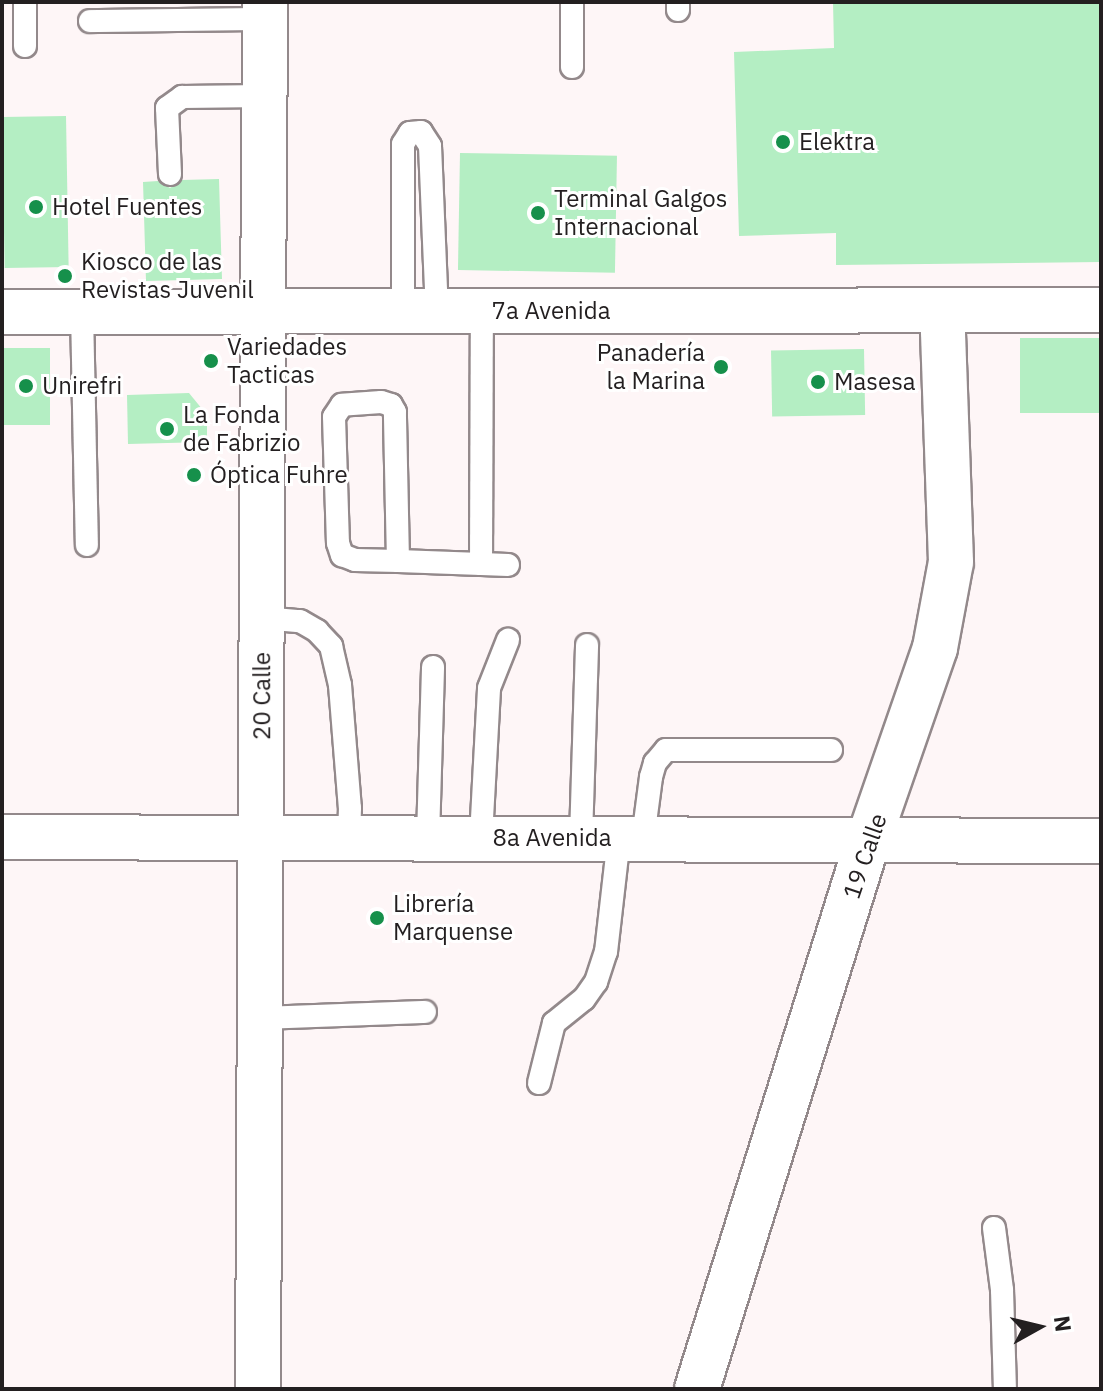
<!DOCTYPE html>
<meta charset="utf-8">
<style>
body{margin:0}
#map{position:relative;width:1103px;height:1391px;overflow:hidden;background:#fef6f7;font-family:"IBM Plex Sans",sans-serif}
div>[style]{position:absolute}
.building>*{inset:0;background:#b4eec3;transform-origin:0 0}
.roads{filter:drop-shadow(2px 0 #93898b) drop-shadow(-2px 0 #93898b) drop-shadow(0 2px #93898b) drop-shadow(0 -2px #93898b)}
.lane>*{height:22px;margin:-11px;padding:0 11px;transform-origin:11px;border-radius:11px;background:#fff}
.street>*{height:44px;margin:-22px;padding:0 22px;transform-origin:22px;border-radius:22px;background:#fff}
.primary>*{height:44px;margin:-22px;padding:0 22px;transform-origin:22px;border-radius:22px;background:#fff}
.dots>*{width:22px;height:22px;translate:-50% -50%;box-sizing:border-box;border:4px solid #fff;border-radius:50%}
span{translate:-50% -50%;white-space:nowrap;text-align:center;line-height:1.15;-webkit-text-stroke:6px #fff;paint-order:stroke}
.poi-label{font-size:24px;color:#231f20}
.left{translate:0 -50%;text-align:left}
.right{translate:-100% -50%;text-align:right}
.street-label{font-size:24px;color:#231f20}
.frame{position:absolute;inset:0;border:4px solid #231f20;pointer-events:none}
.north{position:absolute;left:999px;top:1287px;width:80px;height:80px;-webkit-text-stroke:6px #fff;paint-order:stroke;rotate:82deg;font-size:22px;font-weight:700;line-height:32px;text-align:center;color:#231f20}
.north::after{content:'';display:block;margin:auto;width:28px;height:36px;background:#231f20;clip-path:polygon(50% 0,100% 100%,50% 72%,0 100%)}
</style>
<div id="map">
<div class="building">
<div style="clip-path:polygon(833px 2px,1101px 2px,1101px 262px,836px 265px,836px 233px,739px 236px,734px 52px,834px 48px)"></div>
<div style="left:66px;top:116px;width:151px;height:64px;rotate:89deg"></div>
<div style="left:460px;top:153px;width:157px;height:117px;rotate:1deg"></div>
<div style="clip-path:polygon(219px 179px,222px 279px,146px 281px,143px 182px,158px 181px,170px 188px,182px 180px)"></div>
<div style="left:1101px;top:338px;width:75px;height:81px;rotate:90deg"></div>
<div style="left:2px;top:348px;width:48px;height:77px"></div>
<div style="left:864px;top:349px;width:66px;height:93px;rotate:89deg"></div>
<div style="clip-path:polygon(189px 393px,207px 415px,207px 442px,128px 444px,127px 395px)"></div>
</div>
<div class="roads">
<div class="lane">
<div style="left:572px;top:2px;width:65px;rotate:90deg"></div>
<div style="left:678px;top:10px;width:8px;rotate:-90deg"></div>
<div style="left:90px;top:21px;width:175px;rotate:-0.7deg"></div>
<div style="left:25px;top:46px;width:44px;rotate:-90deg"></div>
<div style="left:170px;top:174px;width:66px;rotate:-92.6deg"></div>
<div style="left:167px;top:108px;width:19px;rotate:-36deg"></div>
<div style="left:182px;top:97px;width:82px;rotate:-0.7deg"></div>
<div style="left:403px;top:311px;width:167px;rotate:-90deg"></div>
<div style="left:403px;top:144px;width:13px;rotate:-58deg"></div>
<div style="left:410px;top:133px;width:11px;rotate:-5deg"></div>
<div style="left:421px;top:132px;width:17px;rotate:57deg"></div>
<div style="left:430px;top:146px;width:165px;rotate:87.6deg"></div>
<div style="left:82px;top:312px;width:233px;rotate:88.8deg"></div>
<div style="left:398px;top:561px;width:149px;rotate:-91.2deg"></div>
<div style="left:395px;top:412px;width:8px;rotate:-120deg"></div>
<div style="left:391px;top:405px;width:10px;rotate:-163deg"></div>
<div style="left:381px;top:402px;width:39px;rotate:176deg"></div>
<div style="left:342px;top:405px;width:14px;rotate:124deg"></div>
<div style="left:334px;top:417px;width:126px;rotate:88.2deg"></div>
<div style="left:338px;top:543px;width:13px;rotate:72deg"></div>
<div style="left:342px;top:555px;width:14px;rotate:21deg"></div>
<div style="left:355px;top:560px;width:43px;rotate:1.3deg"></div>
<div style="left:398px;top:561px;width:83px;rotate:2.1deg"></div>
<div style="left:481px;top:564px;width:27px;rotate:2deg"></div>
<div style="left:481px;top:564px;width:253px;rotate:-89.8deg"></div>
<div style="left:262px;top:618px;width:38px;rotate:5deg"></div>
<div style="left:300px;top:621px;width:20px;rotate:30deg"></div>
<div style="left:317px;top:631px;width:21px;rotate:47deg"></div>
<div style="left:331px;top:646px;width:40px;rotate:77deg"></div>
<div style="left:340px;top:685px;width:123px;rotate:85.4deg"></div>
<div style="left:350px;top:808px;width:28px;rotate:92deg"></div>
<div style="left:428px;top:837px;width:170px;rotate:-88.3deg"></div>
<div style="left:481px;top:837px;width:149px;rotate:-86.9deg"></div>
<div style="left:489px;top:688px;width:52px;rotate:-68.4deg"></div>
<div style="left:581px;top:838px;width:193px;rotate:-88.2deg"></div>
<div style="left:643px;top:838px;width:62px;rotate:-82.5deg"></div>
<div style="left:651px;top:777px;width:15px;rotate:-74deg"></div>
<div style="left:655px;top:763px;width:17px;rotate:-50deg"></div>
<div style="left:666px;top:750px;width:165px"></div>
<div style="left:259px;top:1018px;width:166px;rotate:-2.1deg"></div>
<div style="left:539px;top:1083px;width:62px;rotate:-76deg"></div>
<div style="left:554px;top:1023px;width:38px;rotate:-39deg"></div>
<div style="left:584px;top:999px;width:21px;rotate:-55deg"></div>
<div style="left:596px;top:982px;width:32px;rotate:-72deg"></div>
<div style="left:606px;top:952px;width:115px;rotate:-83.5deg"></div>
<div style="left:994px;top:1228px;width:63px;rotate:82.6deg"></div>
<div style="left:1002px;top:1290px;width:99px;rotate:88.3deg"></div>
</div>
<div class="street">
<div style="left:2px;top:837px;width:1099px;rotate:0.21deg"></div>
<div style="left:258px;top:1389px;width:1077px;rotate:-89.73deg"></div>
<div style="left:697px;top:1389px;width:561px;rotate:-72.69deg"></div>
<div style="left:864px;top:853px;width:217px;rotate:-70.9deg"></div>
<div style="left:935px;top:648px;width:87px;rotate:-79.5deg"></div>
<div style="left:951px;top:562px;width:252px;rotate:-92deg"></div>
</div>
<div class="primary">
<div style="left:2px;top:312px;width:1099px;rotate:-0.1deg"></div>
<div style="left:263px;top:312px;width:310px;rotate:-89.6deg"></div>
</div>
</div>
<div class="dots">
<div style="left:783px;top:142px;background:#16904b"></div>
<div style="left:36px;top:207px;background:#16904b"></div>
<div style="left:538px;top:213px;background:#16904b"></div>
<div style="left:65px;top:276px;background:#16904b"></div>
<div style="left:211px;top:361px;background:#16904b"></div>
<div style="left:721px;top:367px;background:#16904b"></div>
<div style="left:818px;top:382px;background:#16904b"></div>
<div style="left:26px;top:386px;background:#16904b"></div>
<div style="left:167px;top:429px;background:#16904b"></div>
<div style="left:194px;top:475px;background:#16904b"></div>
<div style="left:377px;top:918px;background:#16904b"></div>
</div>
<div class="poi-label">
<span class="left" style="left:799px;top:142px">Elektra</span>
<span class="left" style="left:554px;top:213px">Terminal Galgos<br>Internacional</span>
<span class="left" style="left:52px;top:207px">Hotel Fuentes</span>
<span class="left" style="left:81px;top:276px">Kiosco de las<br>Revistas Juvenil</span>
<span class="left" style="left:227px;top:361px">Variedades<br>Tacticas</span>
<span class="right" style="left:705px;top:367px">Panadería<br>la Marina</span>
<span class="left" style="left:834px;top:382px">Masesa</span>
<span class="left" style="left:42px;top:386px">Unirefri</span>
<span class="left" style="left:183px;top:429px">La Fonda<br>de Fabrizio</span>
<span class="left" style="left:210px;top:475px">Óptica Fuhre</span>
<span class="left" style="left:393px;top:918px">Librería<br>Marquense</span>
</div>
<div class="street-label">
<span style="left:551px;top:311px">7a Avenida</span>
<span style="left:262px;top:696px;rotate:-90deg">20 Calle</span>
<span style="left:552px;top:838px">8a Avenida</span>
<span style="left:865px;top:856px;rotate:-71deg">19 Calle</span>
</div>
<div class="frame"></div>
<div class="north">N</div>
</div>
